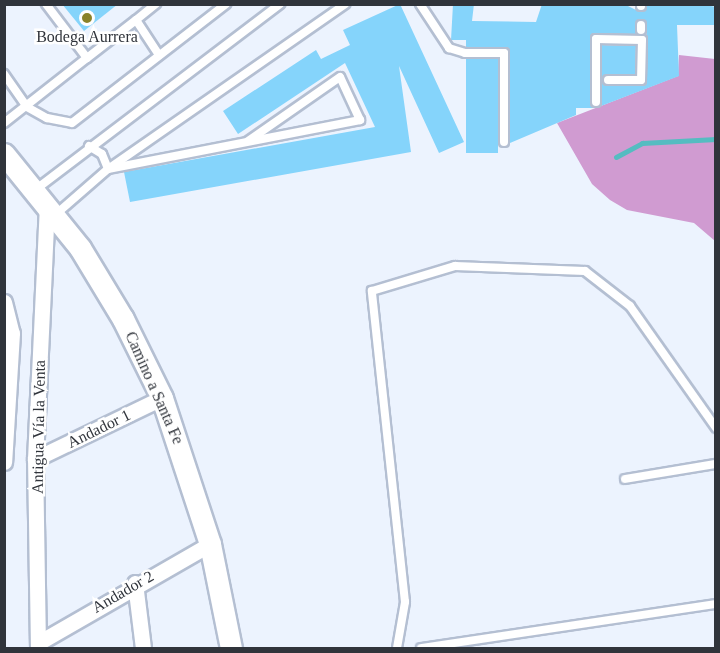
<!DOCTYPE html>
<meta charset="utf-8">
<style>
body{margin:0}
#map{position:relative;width:720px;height:653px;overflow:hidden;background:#ecf3fe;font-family:Georgia,serif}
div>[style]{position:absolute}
.forest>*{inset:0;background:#d09bd1}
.stream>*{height:5px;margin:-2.5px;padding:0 2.5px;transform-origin:2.5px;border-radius:2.5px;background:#55bcc1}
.building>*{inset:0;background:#85d4fb;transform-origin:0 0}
.roads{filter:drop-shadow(2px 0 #b4bfd2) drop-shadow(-2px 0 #b4bfd2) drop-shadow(0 2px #b4bfd2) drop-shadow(0 -2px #b4bfd2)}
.lane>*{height:8px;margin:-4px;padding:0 4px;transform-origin:4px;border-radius:4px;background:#fff}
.street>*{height:15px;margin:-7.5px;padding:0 7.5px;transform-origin:7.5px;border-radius:7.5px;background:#fff}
.secondary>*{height:21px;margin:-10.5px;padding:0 10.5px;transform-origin:10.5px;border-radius:10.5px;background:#fff}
.dots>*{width:16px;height:16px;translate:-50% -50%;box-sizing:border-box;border:3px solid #fff;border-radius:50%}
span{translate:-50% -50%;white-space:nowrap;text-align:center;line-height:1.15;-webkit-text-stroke:5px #fff;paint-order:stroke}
.poi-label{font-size:16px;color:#30343b}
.street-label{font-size:16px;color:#30343b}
.frame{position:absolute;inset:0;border:6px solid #30343b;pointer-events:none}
</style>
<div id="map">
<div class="forest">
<div style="clip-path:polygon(679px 55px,715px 59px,715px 241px,694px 223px,627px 210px,610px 200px,592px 184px,557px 123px,678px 76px)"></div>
</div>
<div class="stream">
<div style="left:616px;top:157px;width:30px;rotate:-28deg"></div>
<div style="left:642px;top:143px;width:74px;rotate:-3.1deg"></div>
</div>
<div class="building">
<div style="clip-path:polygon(62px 4px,118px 4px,84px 31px)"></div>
<div style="clip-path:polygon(400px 4px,464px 142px,439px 153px,399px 66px,411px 152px,130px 202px,124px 172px,375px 127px,345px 63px,238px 134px,223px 111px,316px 50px,321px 59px,350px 45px,343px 30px)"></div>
<div style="clip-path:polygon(453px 4px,474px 4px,472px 21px,536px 22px,542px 4px,624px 4px,640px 12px,647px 6px,701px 4px,716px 7px,716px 25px,677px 25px,679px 76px,601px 106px,602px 45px,636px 46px,635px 74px,606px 75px,605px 85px,643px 85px,647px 24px,638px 20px,637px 34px,593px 34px,590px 102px,595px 108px,576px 108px,576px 115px,510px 143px,509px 51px,466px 47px,466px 40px,451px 40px)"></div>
<div style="left:466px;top:59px;width:32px;height:94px"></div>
</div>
<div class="roads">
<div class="lane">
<div style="left:420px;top:4px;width:53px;rotate:56.6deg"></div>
<div style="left:449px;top:48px;width:17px;rotate:17deg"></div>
<div style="left:465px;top:53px;width:39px"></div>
<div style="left:504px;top:53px;width:89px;rotate:90deg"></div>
<div style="left:641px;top:4px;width:2px;rotate:90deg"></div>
<div style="left:136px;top:20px;width:26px;rotate:-39deg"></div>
<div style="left:641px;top:30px;width:5px;rotate:-90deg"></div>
<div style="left:87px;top:58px;width:62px;rotate:-37.8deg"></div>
<div style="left:136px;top:20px;width:42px;rotate:56.7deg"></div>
<div style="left:4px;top:74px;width:40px;rotate:55.1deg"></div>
<div style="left:27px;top:107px;width:23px;rotate:29deg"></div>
<div style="left:47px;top:118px;width:25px;rotate:11deg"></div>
<div style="left:72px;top:123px;width:195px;rotate:-37.7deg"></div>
<div style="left:596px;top:102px;width:63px;rotate:-90deg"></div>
<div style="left:596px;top:39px;width:46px;rotate:1.2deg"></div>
<div style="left:642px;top:40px;width:40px;rotate:91.4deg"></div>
<div style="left:641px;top:80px;width:33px;rotate:180deg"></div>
<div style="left:4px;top:123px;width:105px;rotate:-38.1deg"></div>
<div style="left:87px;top:58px;width:68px;rotate:-127.2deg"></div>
<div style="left:89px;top:146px;width:15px;rotate:32deg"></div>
<div style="left:102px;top:154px;width:16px;rotate:68deg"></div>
<div style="left:108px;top:169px;width:257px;rotate:-11deg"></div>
<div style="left:360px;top:120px;width:47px;rotate:-114.9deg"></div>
<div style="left:340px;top:77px;width:112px;rotate:145.2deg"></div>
<div style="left:35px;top:190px;width:308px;rotate:-37.2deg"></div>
<div style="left:55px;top:215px;width:70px;rotate:-41deg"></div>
<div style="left:108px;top:169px;width:289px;rotate:-34.8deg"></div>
<div style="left:625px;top:479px;width:92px;rotate:-9.4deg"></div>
<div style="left:397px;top:648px;width:47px;rotate:-80.1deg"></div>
<div style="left:405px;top:602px;width:313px;rotate:-96.1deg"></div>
<div style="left:372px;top:291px;width:87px;rotate:-16.8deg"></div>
<div style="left:455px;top:266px;width:130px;rotate:2.2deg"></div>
<div style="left:585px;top:271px;width:57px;rotate:37.9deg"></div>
<div style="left:630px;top:306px;width:149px;rotate:54.8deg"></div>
<div style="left:421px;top:648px;width:298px;rotate:-8.5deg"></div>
</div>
<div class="street">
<div style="left:4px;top:302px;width:32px;rotate:76deg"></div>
<div style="left:12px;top:333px;width:129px;rotate:93.5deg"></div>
<div style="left:35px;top:459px;width:141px;rotate:-25.7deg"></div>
<div style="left:135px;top:583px;width:65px;rotate:83deg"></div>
<div style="left:38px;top:643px;width:198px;rotate:-29.9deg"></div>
<div style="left:38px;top:648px;width:189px;rotate:-90.9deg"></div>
<div style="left:35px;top:459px;width:253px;rotate:-87.3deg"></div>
</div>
<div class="secondary">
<div style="left:4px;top:154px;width:121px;rotate:51deg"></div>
<div style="left:80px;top:248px;width:83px;rotate:58.8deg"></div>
<div style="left:123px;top:319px;width:88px;rotate:63.7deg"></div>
<div style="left:162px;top:398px;width:154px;rotate:71.8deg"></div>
<div style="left:210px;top:544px;width:106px;rotate:78.6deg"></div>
</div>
</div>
<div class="dots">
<div style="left:87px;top:18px;background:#89822a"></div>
</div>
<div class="poi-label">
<span style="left:87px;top:37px">Bodega Aurrera</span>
</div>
<div class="street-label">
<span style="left:154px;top:388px;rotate:66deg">Camino a Santa Fe</span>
<span style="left:39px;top:427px;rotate:-89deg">Antigua Vía la Venta</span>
<span style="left:99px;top:429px;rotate:-26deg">Andador 1</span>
<span style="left:123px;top:592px;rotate:-30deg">Andador 2</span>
</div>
<div class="frame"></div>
</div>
